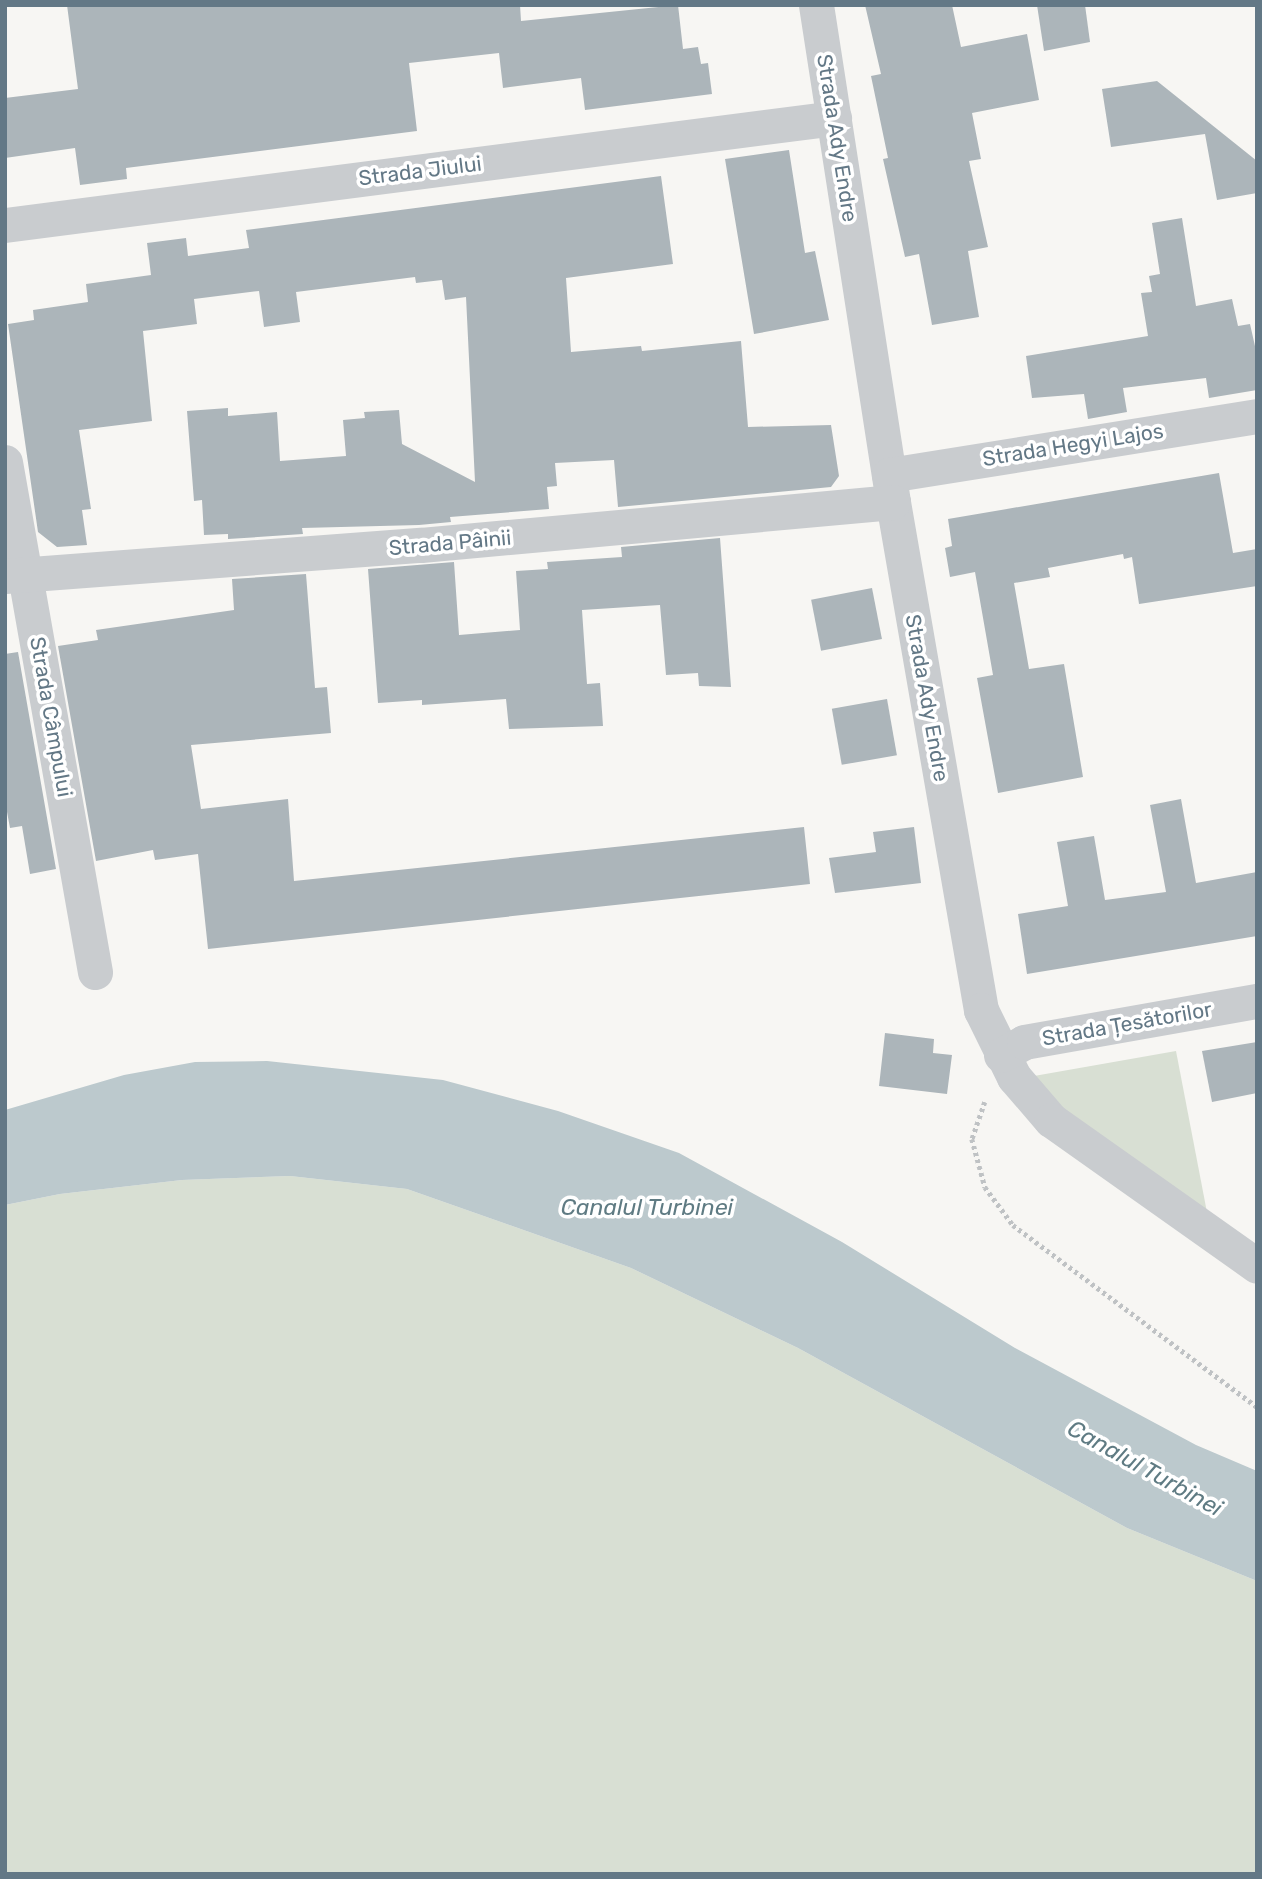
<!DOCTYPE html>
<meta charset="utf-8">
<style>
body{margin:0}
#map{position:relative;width:1262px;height:1879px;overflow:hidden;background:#f7f6f3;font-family:Rubik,sans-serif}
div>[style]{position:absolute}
.green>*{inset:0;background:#d8dfd3}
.water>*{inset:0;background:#bcc9cd}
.building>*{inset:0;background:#acb5ba;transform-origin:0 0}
.path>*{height:4.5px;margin-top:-2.25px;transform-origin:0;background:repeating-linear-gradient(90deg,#bfc2c4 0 3.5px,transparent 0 7px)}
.minor>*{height:35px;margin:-17.5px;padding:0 17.5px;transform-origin:17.5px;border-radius:17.5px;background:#c9cccf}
span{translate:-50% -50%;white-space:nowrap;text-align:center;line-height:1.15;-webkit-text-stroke:7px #fff;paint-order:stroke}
.street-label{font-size:21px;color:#637886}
.water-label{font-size:23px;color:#5f7b83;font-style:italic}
.frame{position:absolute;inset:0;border:7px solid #637886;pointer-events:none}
</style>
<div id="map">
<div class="green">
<div style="clip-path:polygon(1176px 1051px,1210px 1228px,1111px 1162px,1034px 1076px)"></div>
<div style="clip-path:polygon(290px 1176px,407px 1189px,631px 1268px,798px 1348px,1127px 1528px,1257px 1581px,1257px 1874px,5px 1874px,5px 1205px,60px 1194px,182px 1180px)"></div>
</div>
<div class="water">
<div style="clip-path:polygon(267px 1061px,443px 1080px,558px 1111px,679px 1153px,842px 1242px,1015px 1348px,1196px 1445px,1257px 1471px,1257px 1581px,1127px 1528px,798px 1348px,631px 1268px,407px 1189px,290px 1176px,182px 1180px,60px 1194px,5px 1205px,5px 1110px,124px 1075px,195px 1062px)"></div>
</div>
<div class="building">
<div style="clip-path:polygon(67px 5px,520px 5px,521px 21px,678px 5px,683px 49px,698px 47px,701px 64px,708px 63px,712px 94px,585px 110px,581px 78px,503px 88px,499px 53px,409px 63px,417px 131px,126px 168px,127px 179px,80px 185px,75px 148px,5px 158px,5px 98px,78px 89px)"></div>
<div style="clip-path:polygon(865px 5px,952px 5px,961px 47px,1027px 34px,1039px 100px,972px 113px,981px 159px,969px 161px,988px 247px,968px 251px,979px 317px,932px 325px,919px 254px,905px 257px,883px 159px,888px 158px,871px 76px,881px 74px)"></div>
<div style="clip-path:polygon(1037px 5px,1085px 5px,1090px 42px,1044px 51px)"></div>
<div style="clip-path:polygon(1157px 81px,1257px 161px,1257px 193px,1217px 200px,1205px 134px,1111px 147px,1102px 89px)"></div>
<div style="clip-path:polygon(789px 150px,805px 253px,815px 251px,829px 320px,754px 334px,725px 159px)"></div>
<div style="clip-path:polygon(661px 176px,673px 264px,566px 278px,571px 352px,641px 346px,642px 351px,741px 341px,748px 427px,831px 425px,839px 476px,831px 487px,618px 507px,614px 460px,555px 463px,557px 486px,547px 487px,549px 509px,450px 517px,451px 522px,419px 525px,302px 528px,303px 534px,228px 539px,228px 534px,204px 535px,202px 500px,194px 501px,187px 411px,228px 408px,228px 416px,277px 412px,280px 461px,346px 456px,343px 420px,365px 418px,364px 412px,399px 410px,402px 444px,475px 482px,466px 297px,445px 300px,442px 280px,416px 283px,415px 277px,296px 292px,300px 322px,264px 327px,259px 291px,194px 299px,197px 324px,143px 331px,152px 421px,79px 430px,91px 509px,82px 510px,87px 545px,57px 547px,38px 532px,8px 324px,34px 320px,33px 310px,88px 302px,86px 284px,151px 275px,147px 243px,186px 238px,188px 256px,249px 248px,246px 230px)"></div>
<div style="clip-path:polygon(1182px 218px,1196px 306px,1232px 299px,1238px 326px,1250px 324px,1257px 355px,1257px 390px,1209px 398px,1206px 378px,1123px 388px,1127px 412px,1088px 419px,1084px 394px,1032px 398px,1026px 356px,1148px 336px,1141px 293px,1152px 292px,1149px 276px,1160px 274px,1152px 223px)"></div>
<div style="clip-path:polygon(1219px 473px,1233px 553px,1257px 549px,1257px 586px,1139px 604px,1132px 557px,1124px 559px,1123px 554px,1048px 568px,1050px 577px,1014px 583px,1029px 669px,1064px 664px,1083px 777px,998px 793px,977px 678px,993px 675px,975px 572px,950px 577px,945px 548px,952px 546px,948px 519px)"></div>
<div style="clip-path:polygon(720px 538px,731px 687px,699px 686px,698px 673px,666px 675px,660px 605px,582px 610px,587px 684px,600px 683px,603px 726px,509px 729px,506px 699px,422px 705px,422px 700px,378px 703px,368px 569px,454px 562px,459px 635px,520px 630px,516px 571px,548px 569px,547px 562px,622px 557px,621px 547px)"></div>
<div style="clip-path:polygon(306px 574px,315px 688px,327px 687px,331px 733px,191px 745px,201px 809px,288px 799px,294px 881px,804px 827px,810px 884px,208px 949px,198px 854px,155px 860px,153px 850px,96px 861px,58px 646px,98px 640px,96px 630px,234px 610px,232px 579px)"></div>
<div style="left:872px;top:588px;width:52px;height:62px;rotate:79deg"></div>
<div style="clip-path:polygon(18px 652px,56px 869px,30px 874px,22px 826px,10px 828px,5px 801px,5px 654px)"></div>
<div style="left:887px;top:699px;width:57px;height:56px;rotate:80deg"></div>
<div style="clip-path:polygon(1181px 799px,1196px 883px,1257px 872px,1257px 936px,1027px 974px,1018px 914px,1068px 906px,1057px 842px,1094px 836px,1105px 900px,1166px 892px,1150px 805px)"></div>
<div style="clip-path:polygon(914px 827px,921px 883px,835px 893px,829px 858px,876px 852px,873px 832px)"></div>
<div style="clip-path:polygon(885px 1033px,934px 1039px,933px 1053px,952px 1055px,947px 1094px,879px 1086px)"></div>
<div style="clip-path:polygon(1257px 1042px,1257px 1093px,1212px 1102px,1202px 1051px)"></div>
</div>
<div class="path">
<div style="left:985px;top:1102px;width:39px;rotate:109deg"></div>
<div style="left:972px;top:1139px;width:50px;rotate:74.8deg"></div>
<div style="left:985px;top:1187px;width:47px;rotate:53.6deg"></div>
<div style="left:1013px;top:1225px;width:304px;rotate:36.7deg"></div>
</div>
<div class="minor">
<div style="left:816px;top:5px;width:503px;rotate:81.19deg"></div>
<div style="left:893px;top:502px;width:516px;rotate:80.17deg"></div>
<div style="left:981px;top:1010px;width:75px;rotate:63.8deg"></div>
<div style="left:1014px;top:1077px;width:57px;rotate:49.3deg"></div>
<div style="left:1051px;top:1120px;width:252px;rotate:35.3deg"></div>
<div style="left:5px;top:225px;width:836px;rotate:-7.35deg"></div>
<div style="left:5px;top:462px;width:518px;rotate:79.99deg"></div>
<div style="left:889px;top:475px;width:373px;rotate:-9.1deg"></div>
<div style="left:5px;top:576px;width:417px;rotate:-4.3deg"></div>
<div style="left:421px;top:545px;width:474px;rotate:-5.2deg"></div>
<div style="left:1001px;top:1055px;width:26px;rotate:-29deg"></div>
<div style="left:1024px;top:1042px;width:237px;rotate:-10deg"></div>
</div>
<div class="street-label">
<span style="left:837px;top:138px;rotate:81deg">Strada Ady Endre</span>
<span style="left:420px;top:171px;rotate:-7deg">Strada Jiului</span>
<span style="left:1073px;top:445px;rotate:-9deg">Strada Hegyi Lajos</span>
<span style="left:450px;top:543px;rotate:-5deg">Strada Pâinii</span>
<span style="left:927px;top:698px;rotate:80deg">Strada Ady Endre</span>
<span style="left:51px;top:717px;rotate:80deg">Strada Câmpului</span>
<span style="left:1127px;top:1024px;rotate:-10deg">Strada Țesătorilor</span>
</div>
<div class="water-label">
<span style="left:647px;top:1207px">Canalul Turbinei</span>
<span style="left:1145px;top:1468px;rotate:29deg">Canalul Turbinei</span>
</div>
<div class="frame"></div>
</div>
